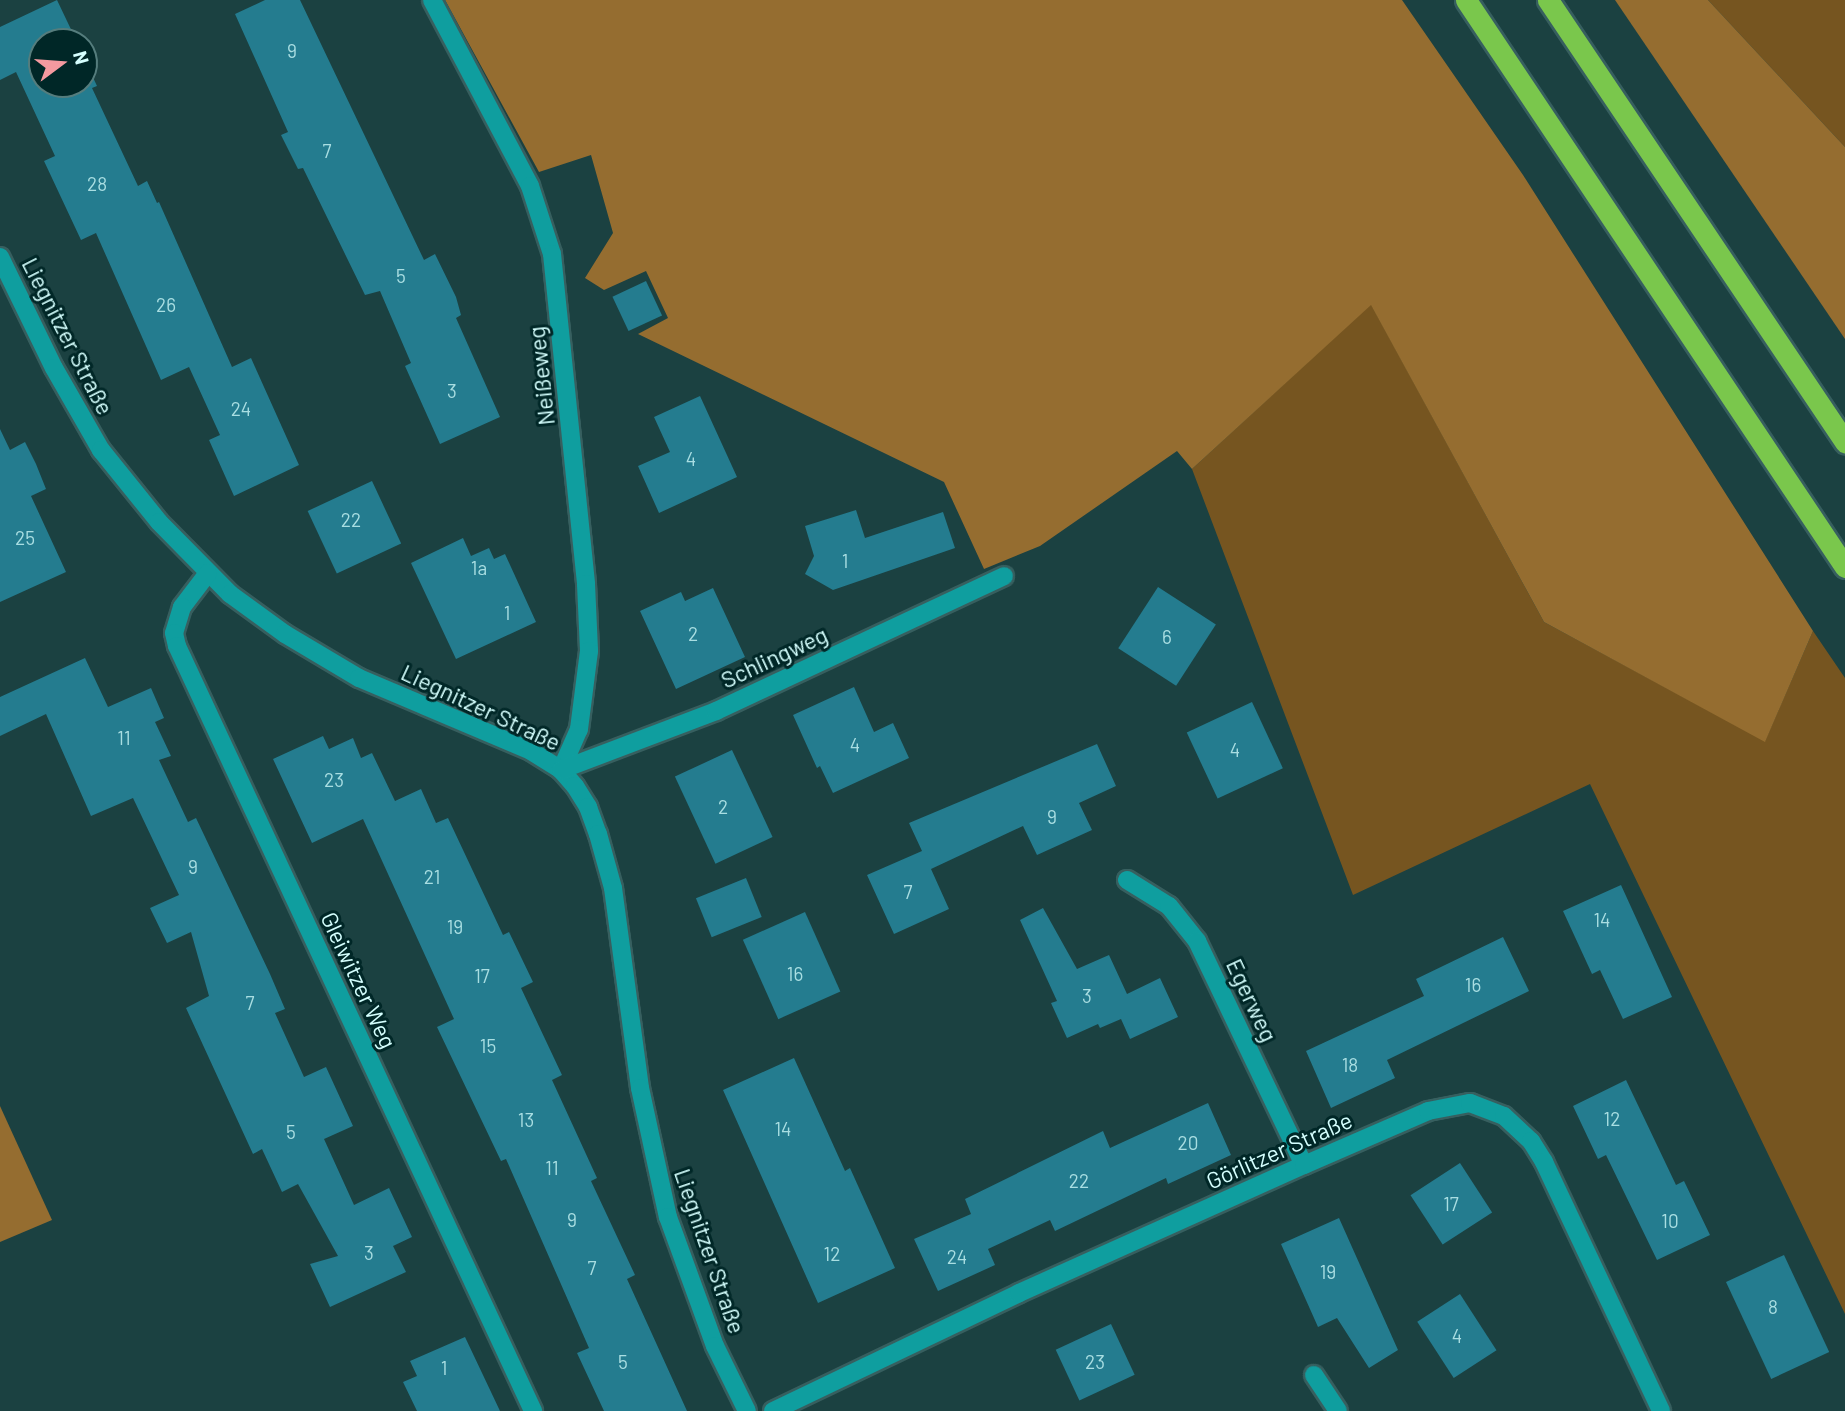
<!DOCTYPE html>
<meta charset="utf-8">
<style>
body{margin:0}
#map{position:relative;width:1845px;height:1411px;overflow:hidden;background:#1b4141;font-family:Barlow,sans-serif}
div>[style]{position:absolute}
.green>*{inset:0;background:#765520}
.forest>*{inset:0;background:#956d30}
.building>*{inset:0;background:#247c8f;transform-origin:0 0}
.roads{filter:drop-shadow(2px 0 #375f5f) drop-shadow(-2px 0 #375f5f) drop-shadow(0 2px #375f5f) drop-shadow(0 -2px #375f5f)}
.minor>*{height:18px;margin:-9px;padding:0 9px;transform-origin:9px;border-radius:9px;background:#0f9e9f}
.motorway>*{height:21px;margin:-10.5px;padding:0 10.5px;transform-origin:10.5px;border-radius:10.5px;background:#7ac74c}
span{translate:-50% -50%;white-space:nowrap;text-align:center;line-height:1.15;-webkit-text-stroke:6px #002727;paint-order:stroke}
.number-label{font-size:19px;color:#a9dee2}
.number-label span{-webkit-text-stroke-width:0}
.street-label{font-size:23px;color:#d5fffe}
.north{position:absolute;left:28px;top:28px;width:70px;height:70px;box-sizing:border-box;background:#002727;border:2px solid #557d7d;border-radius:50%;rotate:74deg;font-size:19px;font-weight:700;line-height:28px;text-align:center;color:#d5fffe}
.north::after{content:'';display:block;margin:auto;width:24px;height:32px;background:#f49aa0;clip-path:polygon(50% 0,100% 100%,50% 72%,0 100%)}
</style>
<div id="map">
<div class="green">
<div style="clip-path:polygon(1708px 0,1845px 0,1845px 147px)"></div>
<div style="clip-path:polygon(1371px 304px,1544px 622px,1765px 741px,1813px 631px,1845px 678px,1845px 1314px,1590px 784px,1353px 895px,1192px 469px)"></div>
</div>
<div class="forest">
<div style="clip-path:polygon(445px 0,1402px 0,1523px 175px,1813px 631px,1765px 742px,1544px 622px,1371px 305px,1192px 469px,1177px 451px,1040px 546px,984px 569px,944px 482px,638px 334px,668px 318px,646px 271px,604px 290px,585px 278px,613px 233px,591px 155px,539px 172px)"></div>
<div style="clip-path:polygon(1615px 0,1708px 0,1845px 147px,1845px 339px)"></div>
<div style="clip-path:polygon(0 1106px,52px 1220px,0 1242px)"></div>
</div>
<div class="building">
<div style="clip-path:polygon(57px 0,77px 42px,42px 42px,42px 84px,84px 84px,84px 58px,97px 86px,92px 88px,138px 186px,147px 181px,157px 203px,159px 202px,232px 367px,251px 358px,299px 465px,234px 496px,209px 440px,220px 435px,189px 367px,161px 380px,96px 233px,81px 240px,44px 161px,55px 156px,16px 72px,0 80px,0 27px)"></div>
<div style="clip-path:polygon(265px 0,300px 0,424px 260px,435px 254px,456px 297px,461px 315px,456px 318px,500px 417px,440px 444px,405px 366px,411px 363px,380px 291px,365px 295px,303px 168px,298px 169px,281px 135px,288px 132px,235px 14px)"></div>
<div style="left:646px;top:281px;width:38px;height:37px;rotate:65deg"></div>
<div style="clip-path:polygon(700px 396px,737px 477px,659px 513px,638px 466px,670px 452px,654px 417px)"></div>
<div style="clip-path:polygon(0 429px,10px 450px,25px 442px,36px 464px,46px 489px,31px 496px,66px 572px,0 602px)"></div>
<div style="left:372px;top:481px;width:69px;height:71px;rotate:65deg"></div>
<div style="clip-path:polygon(856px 510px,865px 538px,943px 512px,955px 548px,833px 590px,805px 574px,814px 556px,805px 526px)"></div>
<div style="clip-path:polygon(463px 538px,471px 556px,489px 548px,494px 559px,505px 554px,536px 622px,456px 659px,411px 563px)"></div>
<div style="left:1158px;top:587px;width:69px;height:73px;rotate:33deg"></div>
<div style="clip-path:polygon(713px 588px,745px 657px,676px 689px,640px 611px,681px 592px,685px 601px)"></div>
<div style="clip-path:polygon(85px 658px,108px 707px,151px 688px,164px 718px,155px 722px,171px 756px,159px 760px,188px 822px,196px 818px,270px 974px,285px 1009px,275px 1013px,304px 1077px,326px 1067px,353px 1126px,324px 1139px,354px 1205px,389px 1188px,412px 1237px,393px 1246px,406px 1272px,330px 1307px,310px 1264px,338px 1256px,298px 1184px,282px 1192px,262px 1149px,253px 1154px,186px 1008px,209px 996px,191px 932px,167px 943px,150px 908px,179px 895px,133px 798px,91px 816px,46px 714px,0 736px,0 697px)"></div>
<div style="clip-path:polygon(854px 687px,874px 732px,893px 723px,909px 758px,833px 793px,820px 766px,817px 768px,793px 715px)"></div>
<div style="left:1252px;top:702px;width:73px;height:72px;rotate:65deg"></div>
<div style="clip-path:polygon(323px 736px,329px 749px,353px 738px,361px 758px,372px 753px,395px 801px,421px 789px,436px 823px,448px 818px,503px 935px,509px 932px,533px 982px,521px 988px,562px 1075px,552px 1080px,597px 1178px,591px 1181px,635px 1275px,627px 1279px,687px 1411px,604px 1411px,577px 1353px,589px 1348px,506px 1159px,501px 1161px,437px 1027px,454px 1019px,363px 819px,312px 843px,273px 759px)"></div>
<div style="clip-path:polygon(1097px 744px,1116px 786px,1079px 803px,1092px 830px,1037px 855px,1023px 826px,931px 869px,949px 909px,894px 934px,867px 875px,922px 851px,909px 823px)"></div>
<div style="left:732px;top:750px;width:96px;height:63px;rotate:65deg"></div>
<div style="left:746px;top:878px;width:42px;height:54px;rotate:68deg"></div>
<div style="clip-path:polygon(1621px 885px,1672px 997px,1623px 1019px,1600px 970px,1592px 974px,1563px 911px)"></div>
<div style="clip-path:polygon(1043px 908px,1077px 969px,1109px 955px,1127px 994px,1160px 978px,1178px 1017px,1130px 1039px,1121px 1019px,1100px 1028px,1098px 1024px,1067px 1038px,1051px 1003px,1057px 1001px,1020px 920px)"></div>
<div style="left:805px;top:912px;width:87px;height:68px;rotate:66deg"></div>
<div style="clip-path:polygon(1503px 937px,1529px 991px,1387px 1060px,1395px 1078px,1331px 1108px,1306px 1051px,1424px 996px,1416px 979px)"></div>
<div style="clip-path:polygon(794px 1058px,845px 1171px,850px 1168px,895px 1268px,818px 1303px,723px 1090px)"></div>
<div style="clip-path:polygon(1626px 1080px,1676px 1185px,1684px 1181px,1710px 1235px,1657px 1260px,1606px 1155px,1598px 1159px,1573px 1106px)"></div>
<div style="clip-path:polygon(1208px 1103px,1231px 1155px,1168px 1184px,1166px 1178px,1055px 1231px,1050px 1220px,988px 1249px,995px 1265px,938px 1291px,914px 1239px,971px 1214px,965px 1199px,1103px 1131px,1110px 1148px)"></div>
<div style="left:1460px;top:1163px;width:59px;height:59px;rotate:57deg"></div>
<div style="clip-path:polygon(1339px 1218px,1398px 1350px,1369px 1368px,1337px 1318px,1318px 1327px,1281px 1244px)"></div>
<div style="left:1784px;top:1255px;width:107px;height:64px;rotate:65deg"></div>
<div style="left:1460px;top:1294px;width:67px;height:51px;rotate:57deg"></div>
<div style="left:1111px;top:1324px;width:56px;height:61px;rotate:65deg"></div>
<div style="clip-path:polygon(465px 1337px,500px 1411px,417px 1411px,403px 1382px,417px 1376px,410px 1361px)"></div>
</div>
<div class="roads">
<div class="minor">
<div style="left:432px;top:0;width:210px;rotate:62.2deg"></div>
<div style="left:530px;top:186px;width:71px;rotate:72.1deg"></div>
<div style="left:552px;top:254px;width:332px;rotate:84.1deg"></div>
<div style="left:586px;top:584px;width:67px;rotate:87.4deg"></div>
<div style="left:589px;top:651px;width:79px;rotate:97.3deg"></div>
<div style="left:579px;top:729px;width:45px;rotate:113.7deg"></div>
<div style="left:0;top:257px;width:123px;rotate:64.1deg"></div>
<div style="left:54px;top:368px;width:95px;rotate:60.2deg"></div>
<div style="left:101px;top:450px;width:92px;rotate:51.1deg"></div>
<div style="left:159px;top:522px;width:101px;rotate:45.4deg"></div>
<div style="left:230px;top:594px;width:68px;rotate:36deg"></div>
<div style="left:285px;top:634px;width:86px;rotate:30.7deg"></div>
<div style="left:359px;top:678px;width:187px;rotate:23deg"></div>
<div style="left:531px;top:751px;width:36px;rotate:32deg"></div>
<div style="left:561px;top:770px;width:21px;rotate:49deg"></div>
<div style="left:575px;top:786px;width:25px;rotate:58deg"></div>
<div style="left:588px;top:807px;width:29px;rotate:70deg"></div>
<div style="left:598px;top:834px;width:56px;rotate:74.5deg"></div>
<div style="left:613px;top:888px;width:202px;rotate:82.3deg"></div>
<div style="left:640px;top:1088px;width:132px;rotate:77.8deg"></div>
<div style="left:668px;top:1217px;width:137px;rotate:70deg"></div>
<div style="left:715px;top:1346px;width:72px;rotate:63.8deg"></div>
<div style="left:208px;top:573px;width:43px;rotate:127.4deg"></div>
<div style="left:182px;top:607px;width:27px;rotate:107deg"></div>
<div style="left:174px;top:633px;width:13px;rotate:77deg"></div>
<div style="left:177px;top:646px;width:844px;rotate:65.04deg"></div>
<div style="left:561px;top:770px;width:166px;rotate:-20.8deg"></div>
<div style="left:716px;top:711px;width:318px;rotate:-25.1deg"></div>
<div style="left:1127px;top:880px;width:49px;rotate:31.8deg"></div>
<div style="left:1169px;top:906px;width:45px;rotate:51.3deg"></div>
<div style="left:1197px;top:941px;width:248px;rotate:64.5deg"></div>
<div style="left:1314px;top:1375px;width:43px;rotate:56.3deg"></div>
<div style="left:773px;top:1411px;width:273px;rotate:-25.6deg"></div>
<div style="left:1019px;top:1293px;width:312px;rotate:-24.2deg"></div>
<div style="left:1304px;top:1165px;width:135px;rotate:-23.5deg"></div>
<div style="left:1428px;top:1111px;width:43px;rotate:-10.8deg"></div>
<div style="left:1470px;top:1103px;width:36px;rotate:21deg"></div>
<div style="left:1504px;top:1116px;width:37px;rotate:43deg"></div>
<div style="left:1531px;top:1141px;width:25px;rotate:58deg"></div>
<div style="left:1544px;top:1162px;width:275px;rotate:64.8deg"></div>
</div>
<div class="motorway">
<div style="left:1466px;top:0;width:682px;rotate:56.24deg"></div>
<div style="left:1548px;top:0;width:533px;rotate:56.1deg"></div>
</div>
</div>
<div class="number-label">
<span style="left:292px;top:51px">9</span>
<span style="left:327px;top:151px">7</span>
<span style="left:97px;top:184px">28</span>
<span style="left:401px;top:276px">5</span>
<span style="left:166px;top:305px">26</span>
<span style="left:452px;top:391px">3</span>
<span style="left:241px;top:409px">24</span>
<span style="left:691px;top:459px">4</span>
<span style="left:351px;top:520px">22</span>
<span style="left:25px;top:538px">25</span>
<span style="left:845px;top:561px">1</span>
<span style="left:479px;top:568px">1a</span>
<span style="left:507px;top:613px">1</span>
<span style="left:693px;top:634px">2</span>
<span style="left:1167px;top:637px">6</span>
<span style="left:124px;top:738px">11</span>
<span style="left:855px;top:745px">4</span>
<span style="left:1235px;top:750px">4</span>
<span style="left:334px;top:780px">23</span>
<span style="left:723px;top:807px">2</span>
<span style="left:1052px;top:817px">9</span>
<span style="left:193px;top:867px">9</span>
<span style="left:432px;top:877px">21</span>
<span style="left:908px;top:892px">7</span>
<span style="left:1602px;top:920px">14</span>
<span style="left:455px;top:927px">19</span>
<span style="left:795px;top:974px">16</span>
<span style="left:482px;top:976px">17</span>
<span style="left:1473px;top:985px">16</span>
<span style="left:1087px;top:996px">3</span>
<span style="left:250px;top:1003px">7</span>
<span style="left:488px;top:1046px">15</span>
<span style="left:1350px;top:1065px">18</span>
<span style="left:1612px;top:1119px">12</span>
<span style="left:526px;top:1120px">13</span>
<span style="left:783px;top:1129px">14</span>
<span style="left:291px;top:1132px">5</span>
<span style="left:1188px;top:1143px">20</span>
<span style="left:552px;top:1168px">11</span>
<span style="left:1079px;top:1181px">22</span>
<span style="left:1451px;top:1204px">17</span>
<span style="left:572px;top:1220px">9</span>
<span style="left:1670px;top:1221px">10</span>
<span style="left:369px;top:1253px">3</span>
<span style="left:832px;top:1254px">12</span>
<span style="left:957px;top:1257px">24</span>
<span style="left:592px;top:1268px">7</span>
<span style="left:1328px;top:1272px">19</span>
<span style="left:1773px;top:1307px">8</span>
<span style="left:1457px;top:1336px">4</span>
<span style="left:623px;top:1362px">5</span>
<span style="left:1095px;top:1362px">23</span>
<span style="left:444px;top:1368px">1</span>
</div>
<div class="street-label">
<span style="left:68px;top:336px;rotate:63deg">Liegnitzer Straße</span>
<span style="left:541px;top:376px;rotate:-96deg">Neißeweg</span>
<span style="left:774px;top:657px;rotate:-25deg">Schlingweg</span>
<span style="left:481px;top:707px;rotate:25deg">Liegnitzer Straße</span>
<span style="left:359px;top:980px;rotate:65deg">Gleiwitzer Weg</span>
<span style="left:1252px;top:1000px;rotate:65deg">Egerweg</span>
<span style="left:1279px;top:1150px;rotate:-24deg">Görlitzer Straße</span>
<span style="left:710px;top:1251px;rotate:71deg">Liegnitzer Straße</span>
</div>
<div class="north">N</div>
</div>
